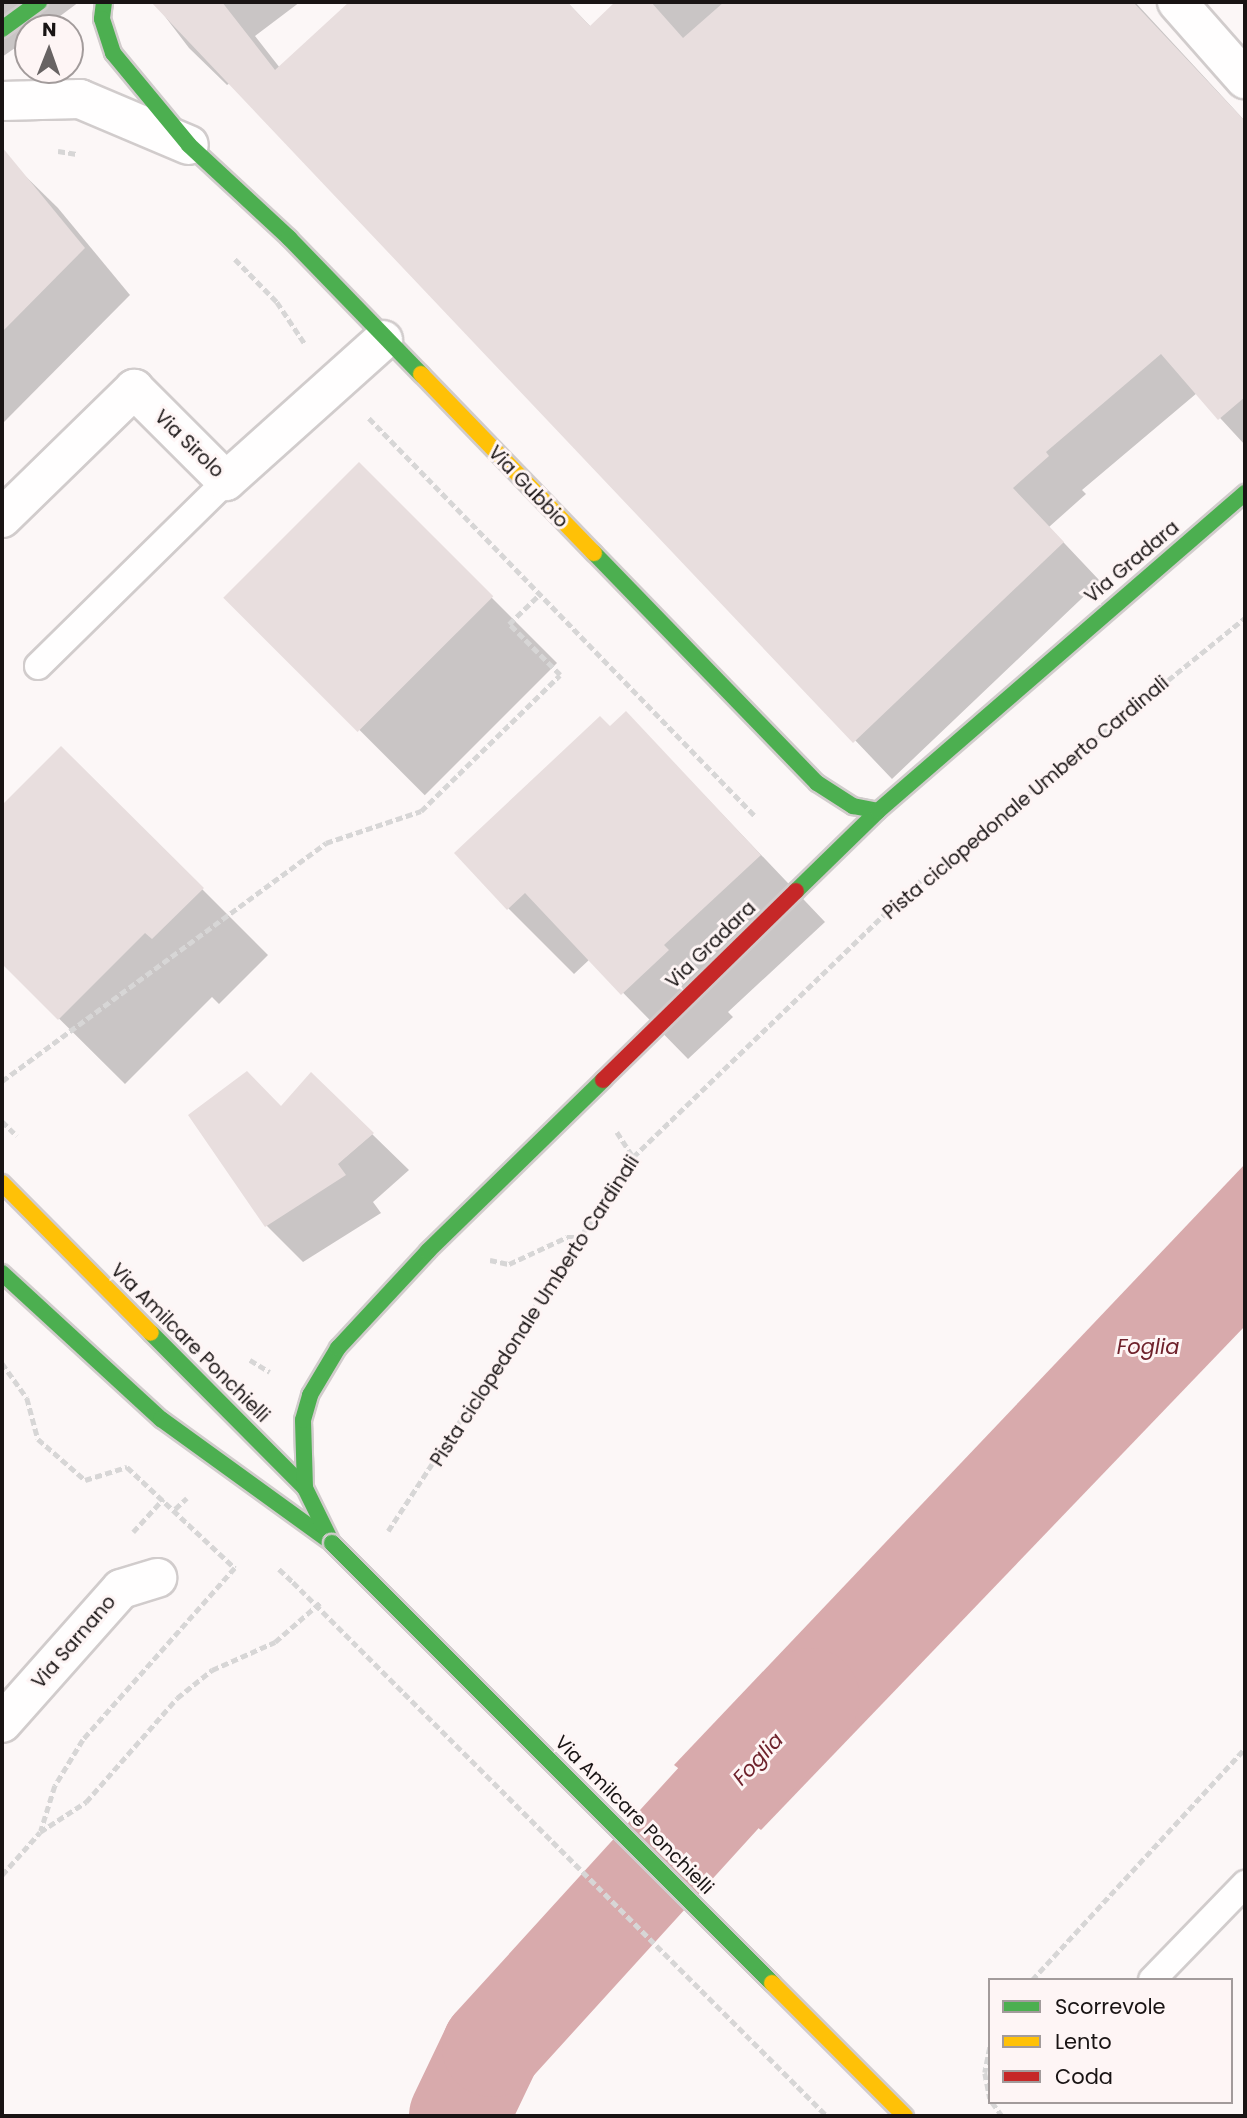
<!DOCTYPE html>
<style>
body{margin:0}
#map{position:relative;width:1247px;height:2118px;overflow:hidden;background:#fcf7f7;font-family:Poppins,sans-serif}
div>[style]{position:absolute}
.water>*{inset:0;background:#d8aaac}
.shadow>*{inset:0;background:#0003;transform-origin:0 0}
.river>*{height:100px;margin:-50px;padding:0 50px;transform-origin:50px;border-radius:50px;background:#d8aaac}
.building>*{inset:0;background:#e8dede;transform-origin:0 0}
.path>*{height:4.5px;margin-top:-2.25px;transform-origin:0;background:repeating-linear-gradient(90deg,#d7d6d6 0 7px,transparent 0 10.5px)}
.roads{filter:drop-shadow(2px 0 #d1cccc) drop-shadow(-2px 0 #d1cccc) drop-shadow(0 2px #d1cccc) drop-shadow(0 -2px #d1cccc)}
.lane>*{height:26px;margin:-13px;padding:0 13px;transform-origin:13px;border-radius:13px;background:#fffefe}
.street>*{height:38px;margin:-19px;padding:0 19px;transform-origin:19px;border-radius:19px;background:#fffefe}
.fast>*{height:16px;margin:-8px;padding:0 8px;transform-origin:8px;border-radius:8px;background:#4caf50}
.slow>*{height:16px;margin:-8px;padding:0 8px;transform-origin:8px;border-radius:8px;background:#ffc107}
.jam>*{height:16px;margin:-8px;padding:0 8px;transform-origin:8px;border-radius:8px;background:#c62828}
.path-bridge>*{height:4.5px;margin-top:-2.25px;transform-origin:0;background:repeating-linear-gradient(90deg,#d7d6d6 0 7px,transparent 0 10.5px)}
.bridges{filter:drop-shadow(2px 0 #d1cccc) drop-shadow(-2px 0 #d1cccc) drop-shadow(0 2px #d1cccc) drop-shadow(0 -2px #d1cccc)}
.fast-bridge>*{height:16px;margin:-8px;padding:0 8px;transform-origin:8px;border-radius:8px;background:#4caf50}
.slow-bridge>*{height:16px;margin:-8px;padding:0 8px;transform-origin:8px;border-radius:8px;background:#ffc107}
span{translate:-50% -50%;white-space:nowrap;text-align:center;line-height:1.15;-webkit-text-stroke:6px #fef5f5;paint-order:stroke}
.street-label{font-size:19px;color:#191414}
.water-label{font-size:21px;color:#6f222c;font-style:italic}
.frame{position:absolute;inset:0;border:4px solid #191414;pointer-events:none}
.legend{position:absolute;left:988px;top:1978px;width:245px;height:126px;box-sizing:border-box;background:#fef5f5;border:2px solid #a29b9b;margin:0;padding:9px 12px;list-style:none;font-size:21px;color:#191414}
.legend li{display:flex;align-items:center;gap:14px;height:35px}
.legend b{width:35px;border:2px solid #a29b9b}
.north{position:absolute;left:14px;top:14px;width:70px;height:70px;box-sizing:border-box;background:#fef5f5;border:2px solid #a29b9b;border-radius:50%;rotate:1deg;font-size:19px;font-weight:700;line-height:28px;text-align:center;color:#191414}
.north::after{content:'';display:block;margin:auto;width:24px;height:32px;background:#686363;clip-path:polygon(50% 0,100% 100%,50% 72%,0 100%)}
</style>
<div id="map">
<div class="water">
<div style="clip-path:polygon(1245px 1164px,1245px 1326px,761px 1830px,674px 1765px)"></div>
</div>
<div class="shadow">
<div style="clip-path:polygon(2px 2px,79px 2px,44px 28px,28px 28px,28px 39px,2px 57px)"></div>
<div style="clip-path:polygon(154px 2px,300px 2px,255px 36px,280px 68px,339px 34px,374px 2px,567px 2px,591px 27px,618px 2px,1135px 2px,1245px 121px,1245px 445px,1197px 393px,1082px 490px,1086px 494px,1049px 527px,1100px 581px,892px 779px,230px 83px,227px 85px,189px 48px)"></div>
<div style="clip-path:polygon(12px 163px,58px 208px,130px 295px,2px 424px,2px 173px)"></div>
<div style="left:359px;top:465px;width:280px;height:187px;rotate:45deg"></div>
<div style="clip-path:polygon(626px 713px,825px 922px,728px 1012px,733px 1017px,688px 1059px,590px 959px,574px 974px,508px 908px,610px 728px)"></div>
<div style="clip-path:polygon(61px 748px,268px 955px,219px 1004px,212px 997px,125px 1084px,2px 962px,2px 808px)"></div>
<div style="clip-path:polygon(372px 1134px,409px 1170px,373px 1202px,381px 1213px,303px 1262px,266px 1225px)"></div>
</div>
<div class="river">
<div style="left:459px;top:2116px;width:76px;rotate:-64.4deg"></div>
<div style="left:492px;top:2047px;width:472px;rotate:-47.7deg"></div>
</div>
<div class="building">
<div style="clip-path:polygon(151px 2px,222px 2px,275px 70px,349px 2px,567px 2px,590px 26px,615px 2px,651px 2px,683px 38px,724px 2px,1133px 2px,1245px 121px,1245px 397px,1218px 420px,1161px 354px,1046px 452px,1049px 456px,1013px 488px,1064px 542px,853px 743px)"></div>
<div style="clip-path:polygon(2px 147px,85px 248px,2px 332px)"></div>
<div style="left:359px;top:462px;width:190px;height:192px;rotate:45deg"></div>
<div style="clip-path:polygon(626px 711px,761px 855px,664px 945px,669px 950px,621px 995px,525px 893px,507px 910px,454px 853px,600px 716px,610px 726px)"></div>
<div style="clip-path:polygon(61px 746px,204px 888px,152px 939px,145px 933px,58px 1020px,2px 964px,2px 805px)"></div>
<div style="clip-path:polygon(247px 1071px,281px 1106px,311px 1072px,374px 1133px,338px 1164px,346px 1175px,265px 1227px,188px 1115px)"></div>
</div>
<div class="path">
<div style="left:58px;top:151px;width:19px;rotate:9deg"></div>
<div style="left:235px;top:259px;width:60px;rotate:45.7deg"></div>
<div style="left:277px;top:302px;width:50px;rotate:56.3deg"></div>
<div style="left:369px;top:418px;width:556px;rotate:45.87deg"></div>
<div style="left:2px;top:1081px;width:402px;rotate:-36.3deg"></div>
<div style="left:326px;top:843px;width:100px;rotate:-18.6deg"></div>
<div style="left:421px;top:811px;width:194px;rotate:-44.4deg"></div>
<div style="left:560px;top:675px;width:72px;rotate:-135deg"></div>
<div style="left:509px;top:624px;width:43px;rotate:-44.1deg"></div>
<div style="left:2px;top:1121px;width:21px;rotate:45deg"></div>
<div style="left:617px;top:1132px;width:30px;rotate:57deg"></div>
<div style="left:490px;top:1260px;width:19px;rotate:12deg"></div>
<div style="left:509px;top:1264px;width:64px;rotate:-25deg"></div>
<div style="left:567px;top:1237px;width:13px"></div>
<div style="left:250px;top:1360px;width:23px;rotate:31deg"></div>
<div style="left:2px;top:1363px;width:43px;rotate:54.5deg"></div>
<div style="left:27px;top:1398px;width:42px;rotate:75deg"></div>
<div style="left:38px;top:1439px;width:62px;rotate:41.1deg"></div>
<div style="left:85px;top:1480px;width:44px;rotate:-17.2deg"></div>
<div style="left:127px;top:1467px;width:148px;rotate:43.1deg"></div>
<div style="left:235px;top:1568px;width:230px;rotate:131.5deg"></div>
<div style="left:83px;top:1740px;width:54px;rotate:121.3deg"></div>
<div style="left:55px;top:1786px;width:47px;rotate:107.3deg"></div>
<div style="left:175px;top:1509px;width:16px;rotate:-43deg"></div>
<div style="left:388px;top:1531px;width:447px;rotate:-56.8deg"></div>
<div style="left:633px;top:1157px;width:392px;rotate:-44deg"></div>
<div style="left:915px;top:885px;width:424px;rotate:-39deg"></div>
<div style="left:133px;top:1532px;width:45px;rotate:-47.7deg"></div>
<div style="left:279px;top:1569px;width:19px;rotate:43deg"></div>
<div style="left:2px;top:1875px;width:57px;rotate:-48.5deg"></div>
<div style="left:40px;top:1832px;width:55px;rotate:-33.1deg"></div>
<div style="left:86px;top:1802px;width:138px;rotate:-48.8deg"></div>
<div style="left:177px;top:1698px;width:45px;rotate:-38.7deg"></div>
<div style="left:212px;top:1670px;width:69px;rotate:-24deg"></div>
<div style="left:275px;top:1642px;width:62px;rotate:-41.1deg"></div>
<div style="left:1032px;top:1980px;width:315px;rotate:-47.4deg"></div>
<div style="left:990px;top:2047px;width:26px;rotate:101deg"></div>
<div style="left:985px;top:2073px;width:26px;rotate:79deg"></div>
<div style="left:992px;top:2102px;width:17px;rotate:54deg"></div>
</div>
<div class="roads">
<div class="lane">
<div style="left:38px;top:666px;width:264px;rotate:-44.5deg"></div>
<div style="left:1152px;top:1980px;width:134px;rotate:-45.9deg"></div>
</div>
<div class="street">
<div style="left:1177px;top:2px;width:103px;rotate:48.6deg"></div>
<div style="left:2px;top:101px;width:78px;rotate:-1.5deg"></div>
<div style="left:80px;top:99px;width:118px;rotate:22.9deg"></div>
<div style="left:2px;top:518px;width:185px;rotate:-44.3deg"></div>
<div style="left:134px;top:389px;width:130px;rotate:45deg"></div>
<div style="left:226px;top:481px;width:211px;rotate:-41.9deg"></div>
<div style="left:2px;top:1723px;width:179px;rotate:-48.4deg"></div>
<div style="left:121px;top:1589px;width:38px;rotate:-17deg"></div>
</div>
<div class="fast">
<div style="left:104px;top:2px;width:17px;rotate:97deg"></div>
<div style="left:102px;top:19px;width:36px;rotate:72deg"></div>
<div style="left:113px;top:53px;width:119px;rotate:50.4deg"></div>
<div style="left:189px;top:145px;width:137px;rotate:42.9deg"></div>
<div style="left:289px;top:238px;width:190px;rotate:45.9deg"></div>
<div style="left:2px;top:29px;width:46px;rotate:-36.1deg"></div>
<div style="left:594px;top:553px;width:320px;rotate:45.9deg"></div>
<div style="left:817px;top:783px;width:43px;rotate:32.6deg"></div>
<div style="left:853px;top:806px;width:25px;rotate:11deg"></div>
<div style="left:796px;top:891px;width:115px;rotate:-44.3deg"></div>
<div style="left:878px;top:811px;width:486px;rotate:-40.9deg"></div>
<div style="left:2px;top:1273px;width:216px;rotate:42.6deg"></div>
<div style="left:161px;top:1419px;width:206px;rotate:35.9deg"></div>
<div style="left:151px;top:1333px;width:218px;rotate:45.2deg"></div>
<div style="left:305px;top:1488px;width:61px;rotate:63.9deg"></div>
<div style="left:305px;top:1488px;width:68px;rotate:-91.7deg"></div>
<div style="left:303px;top:1420px;width:26px;rotate:-74deg"></div>
<div style="left:310px;top:1395px;width:55px;rotate:-59.2deg"></div>
<div style="left:338px;top:1348px;width:132px;rotate:-47.1deg"></div>
<div style="left:428px;top:1251px;width:245px;rotate:-44.3deg"></div>
</div>
<div class="slow">
<div style="left:421px;top:374px;width:249px;rotate:46deg"></div>
<div style="left:2px;top:1183px;width:211px;rotate:45.2deg"></div>
</div>
<div class="jam">
<div style="left:603px;top:1080px;width:270px;rotate:-44.4deg"></div>
</div>
</div>
<div class="path-bridge">
<div style="left:293px;top:1582px;width:755px;rotate:45deg"></div>
</div>
<div class="bridges">
<div class="fast-bridge">
<div style="left:332px;top:1543px;width:622px;rotate:45deg"></div>
</div>
<div class="slow-bridge">
<div style="left:772px;top:1983px;width:188px;rotate:45deg"></div>
</div>
</div>
<div class="street-label">
<span style="left:189px;top:444px;rotate:44deg">Via Sirolo</span>
<span style="left:528px;top:487px;rotate:46deg">Via Gubbio</span>
<span style="left:1132px;top:562px;rotate:-40deg">Via Gradara</span>
<span style="left:1026px;top:798px;rotate:-40deg">Pista ciclopedonale Umberto Cardinali</span>
<span style="left:711px;top:945px;rotate:-44deg">Via Gradara</span>
<span style="left:535px;top:1311px;rotate:-57deg">Pista ciclopedonale Umberto Cardinali</span>
<span style="left:190px;top:1343px;rotate:45deg">Via Amilcare Ponchielli</span>
<span style="left:74px;top:1642px;rotate:-49deg">Via Sarnano</span>
<span style="left:634px;top:1815px;rotate:45deg">Via Amilcare Ponchielli</span>
</div>
<div class="water-label">
<span style="left:1148px;top:1347px">Foglia</span>
<span style="left:758px;top:1759px;rotate:-47deg">Foglia</span>
</div>
<div class="frame"></div>
<ul class="legend">
<li><b style="height:9px;background:#4caf50"></b>Scorrevole</li>
<li><b style="height:9px;background:#ffc107"></b>Lento</li>
<li><b style="height:9px;background:#c62828"></b>Coda</li>
</ul>
<div class="north">N</div>
</div>
